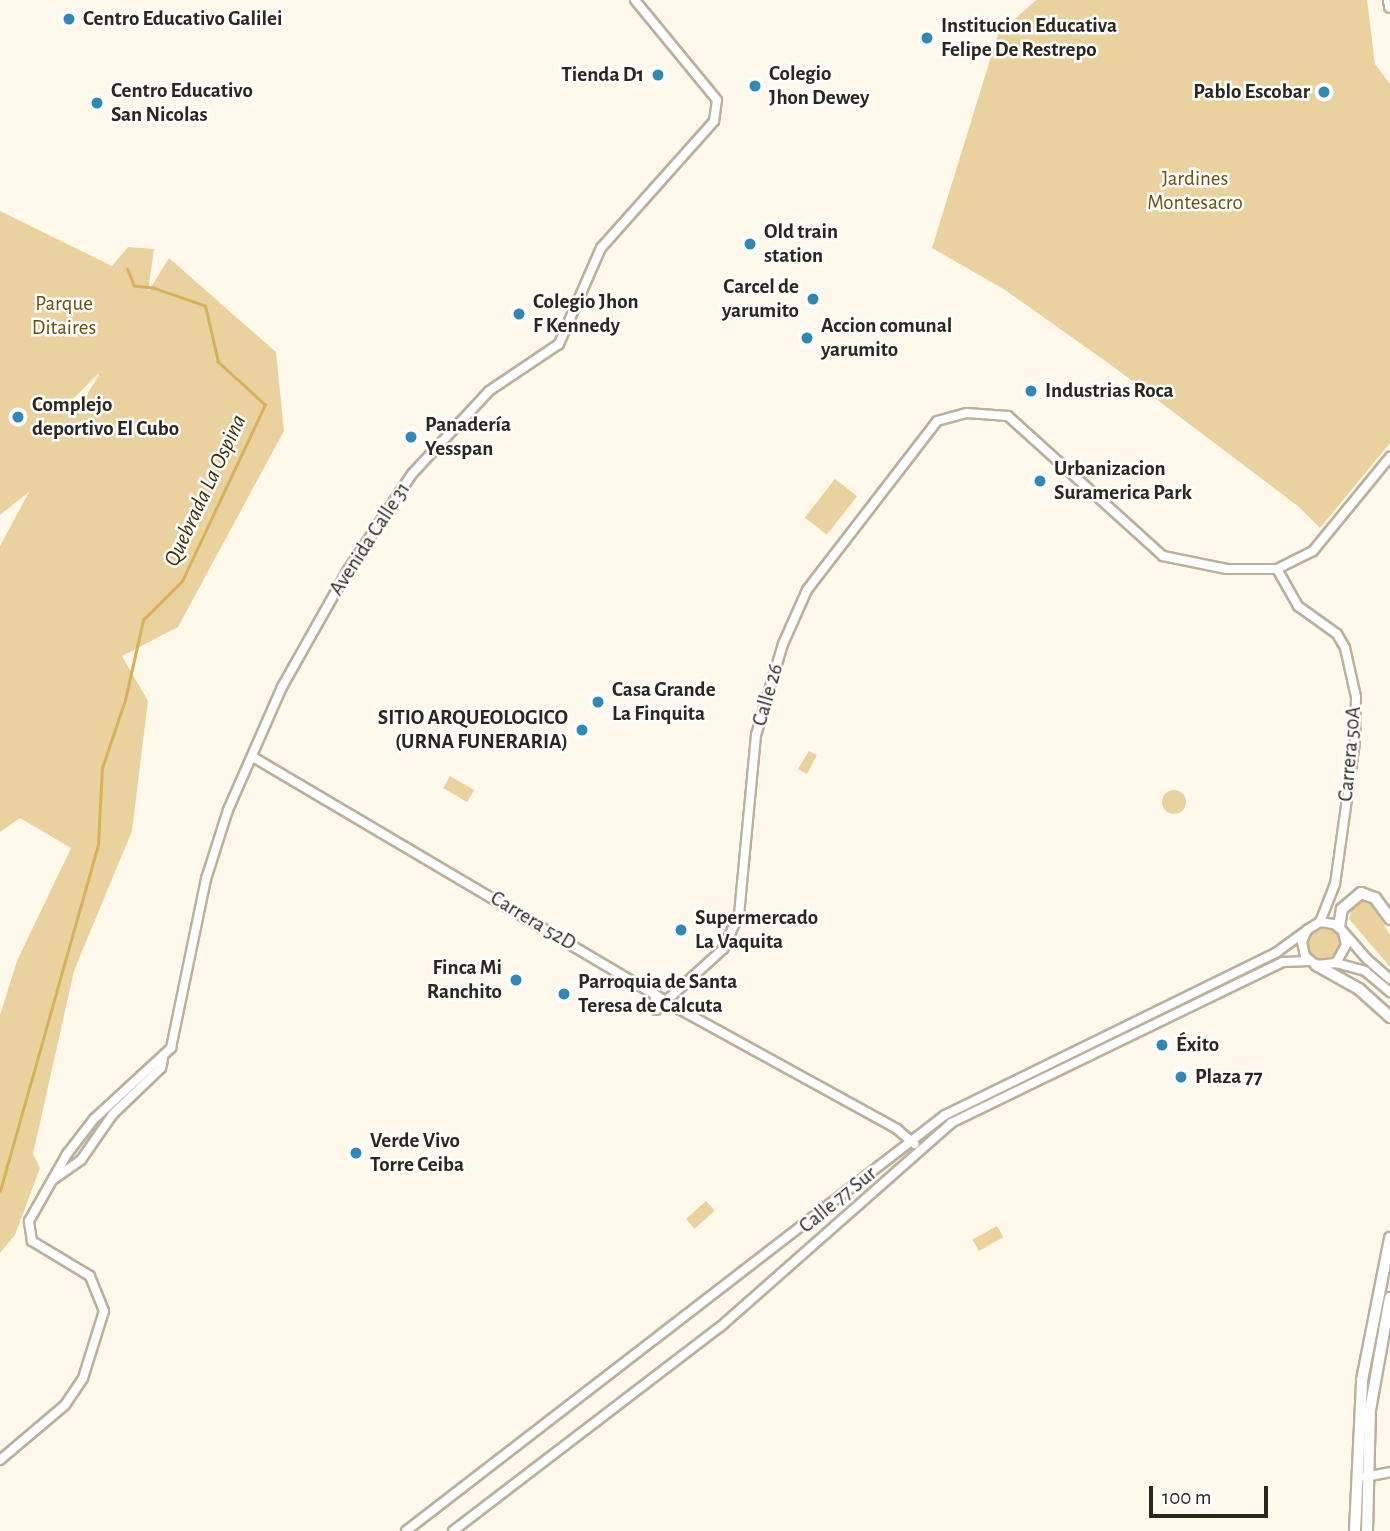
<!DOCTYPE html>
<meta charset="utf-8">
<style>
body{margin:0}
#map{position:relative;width:1390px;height:1531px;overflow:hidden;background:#fff9ec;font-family:"Alegreya Sans",sans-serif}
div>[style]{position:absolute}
.green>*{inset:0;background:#e9d29e;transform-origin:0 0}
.round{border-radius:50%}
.stream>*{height:2.5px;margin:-1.25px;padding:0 1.25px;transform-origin:1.25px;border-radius:1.25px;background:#d7b159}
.roads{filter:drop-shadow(2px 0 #bab19c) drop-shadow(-2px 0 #bab19c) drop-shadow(0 2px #bab19c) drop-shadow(0 -2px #bab19c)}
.tertiary>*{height:8px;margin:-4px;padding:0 4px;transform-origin:4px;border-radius:4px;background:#fff}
.trunk>*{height:10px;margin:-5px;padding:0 5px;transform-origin:5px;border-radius:5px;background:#fff}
.dots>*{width:19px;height:19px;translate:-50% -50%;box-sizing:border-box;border:4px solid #fff;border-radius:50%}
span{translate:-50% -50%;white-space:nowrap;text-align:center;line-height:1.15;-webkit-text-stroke:5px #fff;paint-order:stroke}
.poi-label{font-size:21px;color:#2b271f;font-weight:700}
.left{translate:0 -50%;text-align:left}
.right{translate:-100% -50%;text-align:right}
.park-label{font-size:21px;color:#695008}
.street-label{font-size:21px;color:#2b271f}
.water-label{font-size:23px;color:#3d2e05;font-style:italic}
.scale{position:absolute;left:1149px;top:1486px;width:119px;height:32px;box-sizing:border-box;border:4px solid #2b271f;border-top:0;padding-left:9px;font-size:21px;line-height:24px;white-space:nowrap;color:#2b271f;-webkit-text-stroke:5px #fff;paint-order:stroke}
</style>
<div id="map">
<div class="green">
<div style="clip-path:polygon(1036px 0,1367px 0,1375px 64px,1390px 84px,1390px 443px,1320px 528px,1299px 507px,1111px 365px,1005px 290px,932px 248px,998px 34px)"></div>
<div style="clip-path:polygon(evenodd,0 211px,112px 266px,128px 247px,154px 249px,148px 292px,169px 258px,276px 352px,284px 431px,178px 627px,122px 656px,148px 701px,132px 831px,74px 971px,33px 1154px,40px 1168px,15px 1235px,0 1253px,0 1015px,17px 961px,71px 848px,20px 818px,0 832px,0 546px,29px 492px,0 515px,0 211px,98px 374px,99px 375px,72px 418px,73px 399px,98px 374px)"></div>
<div style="left:835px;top:479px;width:28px;height:49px;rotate:38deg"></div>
<div style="clip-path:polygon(809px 751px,817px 755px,807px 774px,798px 769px)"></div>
<div style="left:450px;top:776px;width:28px;height:14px;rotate:30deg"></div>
<div class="round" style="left:1162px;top:790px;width:24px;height:24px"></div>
<div style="clip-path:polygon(1360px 899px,1373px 906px,1390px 935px,1390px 967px,1349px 919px,1353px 904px)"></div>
<div class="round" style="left:1307px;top:926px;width:34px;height:34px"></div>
<div style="left:706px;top:1201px;width:13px;height:27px;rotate:48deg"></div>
<div style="left:997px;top:1226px;width:13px;height:28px;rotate:61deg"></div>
</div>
<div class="stream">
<div style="left:0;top:1191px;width:361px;rotate:-74.2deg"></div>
<div style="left:98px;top:844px;width:76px;rotate:-87deg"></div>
<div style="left:102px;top:768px;width:72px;rotate:-71.3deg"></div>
<div style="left:125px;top:700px;width:82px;rotate:-77.3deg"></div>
<div style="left:143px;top:620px;width:55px;rotate:-45deg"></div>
<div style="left:182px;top:581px;width:195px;rotate:-64.8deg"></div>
<div style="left:265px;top:405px;width:64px;rotate:-137.5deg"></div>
<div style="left:218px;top:362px;width:57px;rotate:-103.1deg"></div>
<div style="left:205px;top:306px;width:55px;rotate:-160.9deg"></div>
<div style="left:153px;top:288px;width:19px;rotate:-174deg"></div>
<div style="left:134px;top:286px;width:18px;rotate:-112deg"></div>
</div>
<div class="roads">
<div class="tertiary">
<div style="left:1277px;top:569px;width:43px;rotate:60.4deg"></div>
<div style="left:1298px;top:606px;width:48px;rotate:35.7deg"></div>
<div style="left:1337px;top:634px;width:16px;rotate:60deg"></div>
<div style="left:1345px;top:648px;width:50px;rotate:77.3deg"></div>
<div style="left:1356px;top:697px;width:45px;rotate:91.3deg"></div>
<div style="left:1355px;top:742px;width:143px;rotate:98deg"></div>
<div style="left:1335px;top:884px;width:41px;rotate:111.5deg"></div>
<div style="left:253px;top:757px;width:495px;rotate:30.6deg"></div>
<div style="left:679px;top:1009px;width:249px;rotate:28.8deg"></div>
<div style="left:897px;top:1129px;width:23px;rotate:41deg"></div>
<div style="left:1343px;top:932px;width:13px;rotate:77deg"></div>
<div style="left:1346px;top:945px;width:21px;rotate:119deg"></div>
<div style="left:1336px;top:963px;width:20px;rotate:174deg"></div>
<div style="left:1316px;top:965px;width:14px;rotate:-141deg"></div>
<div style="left:1305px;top:956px;width:14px;rotate:-102deg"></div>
<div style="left:1302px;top:942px;width:13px;rotate:-67deg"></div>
<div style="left:1307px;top:930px;width:15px;rotate:-32deg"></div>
<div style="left:1320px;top:922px;width:13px;rotate:9deg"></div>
<div style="left:1333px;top:924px;width:7px;rotate:27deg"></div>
<div style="left:1339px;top:927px;width:43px;rotate:48.8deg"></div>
<div style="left:1367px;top:959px;width:30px;rotate:41deg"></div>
<div style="left:1336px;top:963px;width:30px;rotate:15deg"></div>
<div style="left:1365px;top:971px;width:33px;rotate:40deg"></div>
<div style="left:655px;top:994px;width:16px;rotate:86deg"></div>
<div style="left:667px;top:1000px;width:76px;rotate:-42.3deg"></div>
<div style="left:723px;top:949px;width:38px;rotate:-65deg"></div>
<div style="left:739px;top:915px;width:181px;rotate:-84.6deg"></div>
<div style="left:756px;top:735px;width:95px;rotate:-73.5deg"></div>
<div style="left:783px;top:644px;width:59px;rotate:-66deg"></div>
<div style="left:807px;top:590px;width:213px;rotate:-52.4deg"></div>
<div style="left:937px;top:421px;width:31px;rotate:-15deg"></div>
<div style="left:967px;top:413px;width:41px;rotate:4.2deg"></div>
<div style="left:1008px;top:416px;width:209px;rotate:42.1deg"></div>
<div style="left:1163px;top:556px;width:65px;rotate:11.5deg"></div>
<div style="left:1227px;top:569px;width:50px"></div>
<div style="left:1277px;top:569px;width:40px;rotate:-26.6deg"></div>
<div style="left:1313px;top:551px;width:122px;rotate:-50.7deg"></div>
<div style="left:54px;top:1179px;width:33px;rotate:-35deg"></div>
<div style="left:81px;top:1160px;width:56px;rotate:-55.2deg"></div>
<div style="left:113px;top:1114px;width:66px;rotate:-43.8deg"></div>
<div style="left:161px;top:1068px;width:9px;rotate:-77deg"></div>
<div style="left:0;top:1460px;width:85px;rotate:-40.2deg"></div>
<div style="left:65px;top:1405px;width:32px;rotate:-56deg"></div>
<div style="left:83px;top:1378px;width:70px;rotate:-72.6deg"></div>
<div style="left:104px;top:1311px;width:38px;rotate:-112deg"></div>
<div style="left:90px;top:1276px;width:68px;rotate:-148.9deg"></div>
<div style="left:32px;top:1241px;width:20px;rotate:-99deg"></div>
<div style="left:29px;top:1221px;width:77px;rotate:-60.4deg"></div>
<div style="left:67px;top:1154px;width:44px;rotate:-52.4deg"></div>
<div style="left:94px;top:1119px;width:105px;rotate:-42.7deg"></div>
<div style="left:171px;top:1048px;width:173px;rotate:-78.3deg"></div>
<div style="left:206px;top:879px;width:72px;rotate:-72.3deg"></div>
<div style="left:228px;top:810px;width:134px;rotate:-66.3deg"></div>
<div style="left:282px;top:687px;width:134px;rotate:-60.6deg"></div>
<div style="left:348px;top:570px;width:115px;rotate:-56.3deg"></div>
<div style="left:412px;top:474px;width:113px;rotate:-47.1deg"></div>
<div style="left:489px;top:391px;width:84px;rotate:-33.9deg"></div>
<div style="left:559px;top:344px;width:105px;rotate:-66.4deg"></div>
<div style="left:601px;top:248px;width:170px;rotate:-48.3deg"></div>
<div style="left:714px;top:121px;width:21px;rotate:-82deg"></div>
<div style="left:717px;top:100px;width:129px;rotate:-129.4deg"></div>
<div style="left:1365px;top:1477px;width:25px;rotate:-11deg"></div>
<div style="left:406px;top:1531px;width:681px;rotate:-37.66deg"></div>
<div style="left:945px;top:1115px;width:370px;rotate:-26.1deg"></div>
<div style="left:1277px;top:952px;width:37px;rotate:-36deg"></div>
<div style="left:453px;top:1531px;width:336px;rotate:-37.4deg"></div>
<div style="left:720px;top:1327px;width:308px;rotate:-41.4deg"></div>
<div style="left:951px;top:1123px;width:369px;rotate:-25.9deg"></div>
<div style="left:1283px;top:962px;width:27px;rotate:-2deg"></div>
</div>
<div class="trunk">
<div style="left:1389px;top:0;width:7px;rotate:82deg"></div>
<div style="left:1339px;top:927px;width:18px;rotate:-81deg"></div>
<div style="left:1342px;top:909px;width:25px;rotate:-40deg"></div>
<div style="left:1361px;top:893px;width:15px;rotate:20deg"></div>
<div style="left:1375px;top:898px;width:26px;rotate:54deg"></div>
<div style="left:1316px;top:965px;width:49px;rotate:29.2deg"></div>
<div style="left:1359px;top:989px;width:42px;rotate:42.1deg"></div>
<div style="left:1355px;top:1531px;width:151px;rotate:-87.3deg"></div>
<div style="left:1362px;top:1380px;width:145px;rotate:-78.8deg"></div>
<div style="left:1367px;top:1531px;width:121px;rotate:-88.6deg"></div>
<div style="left:1370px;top:1410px;width:114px;rotate:-79.9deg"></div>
</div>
</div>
<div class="dots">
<div style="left:69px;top:19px;background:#3187b6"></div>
<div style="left:927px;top:38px;background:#3187b6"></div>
<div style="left:658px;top:75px;background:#3187b6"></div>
<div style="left:755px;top:86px;background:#3187b6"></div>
<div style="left:1324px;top:92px;background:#3187b6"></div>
<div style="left:97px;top:103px;background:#3187b6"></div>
<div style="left:750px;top:244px;background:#3187b6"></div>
<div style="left:813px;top:299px;background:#3187b6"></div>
<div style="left:519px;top:314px;background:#3187b6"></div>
<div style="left:807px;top:338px;background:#3187b6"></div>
<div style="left:1031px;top:391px;background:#3187b6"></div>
<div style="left:18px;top:417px;background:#3187b6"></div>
<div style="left:411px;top:437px;background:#3187b6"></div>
<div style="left:1040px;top:481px;background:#3187b6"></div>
<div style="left:598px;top:702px;background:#3187b6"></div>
<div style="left:582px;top:730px;background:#3187b6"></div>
<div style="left:681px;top:930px;background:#3187b6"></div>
<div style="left:516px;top:980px;background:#3187b6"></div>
<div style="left:564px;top:994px;background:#3187b6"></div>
<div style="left:1162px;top:1045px;background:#3187b6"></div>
<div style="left:1181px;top:1077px;background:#3187b6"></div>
<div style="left:356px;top:1153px;background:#3187b6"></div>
</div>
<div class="poi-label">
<span class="left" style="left:83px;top:19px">Centro Educativo Galilei</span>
<span class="left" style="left:941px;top:38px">Institucion Educativa<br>Felipe De Restrepo</span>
<span class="left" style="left:769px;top:86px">Colegio<br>Jhon Dewey</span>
<span class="right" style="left:644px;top:75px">Tienda D1</span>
<span class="left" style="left:111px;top:103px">Centro Educativo<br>San Nicolas</span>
<span class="right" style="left:1310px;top:92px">Pablo Escobar</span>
<span class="left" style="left:764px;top:244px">Old train<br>station</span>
<span class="right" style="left:799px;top:299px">Carcel de<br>yarumito</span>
<span class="left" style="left:533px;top:314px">Colegio Jhon<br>F Kennedy</span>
<span class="left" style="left:821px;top:338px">Accion comunal<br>yarumito</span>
<span class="left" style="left:1045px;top:391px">Industrias Roca</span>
<span class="left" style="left:32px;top:417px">Complejo<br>deportivo El Cubo</span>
<span class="left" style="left:425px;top:437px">Panadería<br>Yesspan</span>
<span class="left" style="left:1054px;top:481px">Urbanizacion<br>Suramerica Park</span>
<span class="left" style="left:612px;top:702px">Casa Grande<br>La Finquita</span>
<span class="right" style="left:568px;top:730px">SITIO ARQUEOLOGICO<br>(URNA FUNERARIA)</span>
<span class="left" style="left:695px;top:930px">Supermercado<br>La Vaquita</span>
<span class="right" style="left:502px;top:980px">Finca Mi<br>Ranchito</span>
<span class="left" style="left:578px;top:994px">Parroquia de Santa<br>Teresa de Calcuta</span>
<span class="left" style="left:1176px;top:1045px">Éxito</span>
<span class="left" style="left:1195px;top:1077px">Plaza 77</span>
<span class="left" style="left:370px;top:1153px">Verde Vivo<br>Torre Ceiba</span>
</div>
<div class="park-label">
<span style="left:1195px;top:191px">Jardines<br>Montesacro</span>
<span style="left:64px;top:316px">Parque<br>Ditaires</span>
</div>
<div class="street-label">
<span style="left:370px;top:539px;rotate:-57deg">Avenida Calle 31</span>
<span style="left:768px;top:695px;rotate:-74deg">Calle 26</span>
<span style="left:1350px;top:754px;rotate:-85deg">Carrera 50A</span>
<span style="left:533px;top:921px;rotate:31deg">Carrera 52D</span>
<span style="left:838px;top:1200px;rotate:-39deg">Calle 77 Sur</span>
</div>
<div class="water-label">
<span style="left:206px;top:491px;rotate:-65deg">Quebrada La Ospina</span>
</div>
<div class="scale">100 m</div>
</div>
